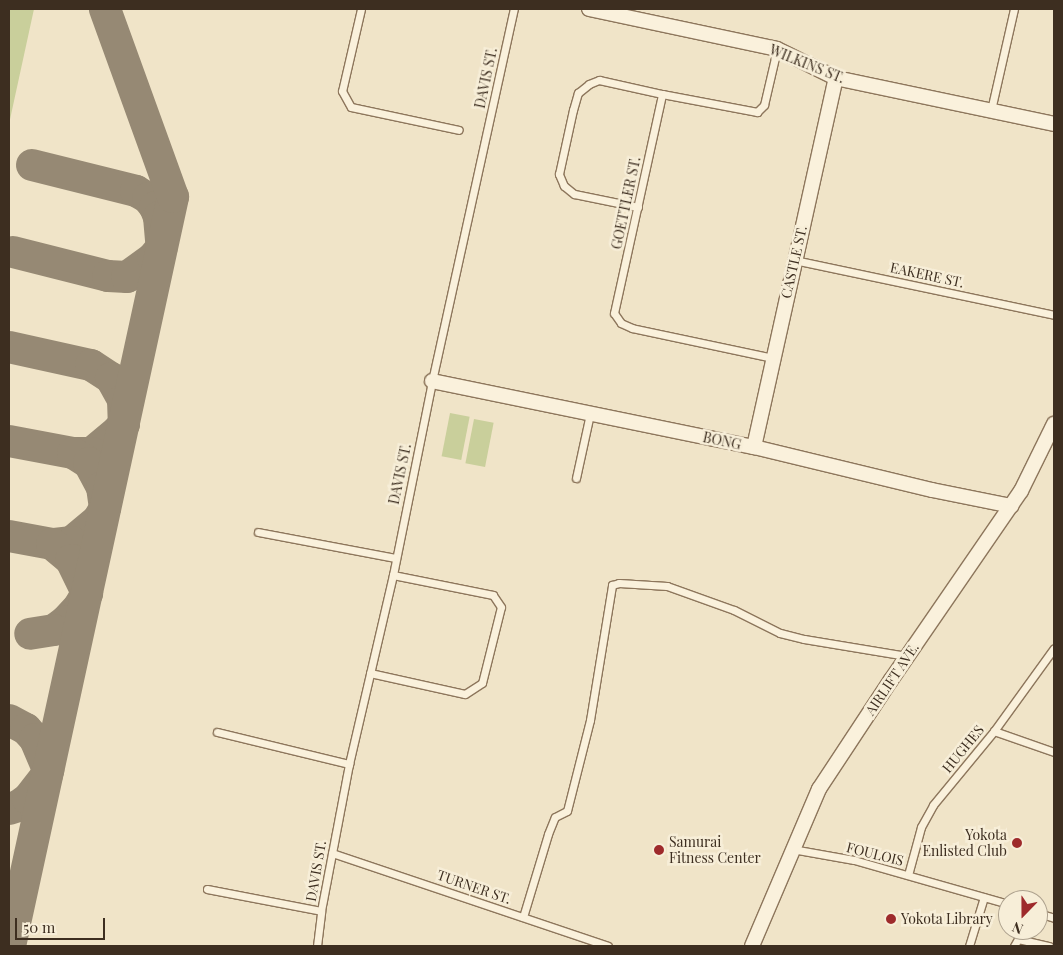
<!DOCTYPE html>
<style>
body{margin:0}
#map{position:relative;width:1063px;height:955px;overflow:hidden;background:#f0e4c8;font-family:"Playfair Display",serif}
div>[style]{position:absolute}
.green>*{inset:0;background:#c9cf9b;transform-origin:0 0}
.taxiway>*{height:32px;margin:-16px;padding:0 16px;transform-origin:16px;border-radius:16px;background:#968974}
.roads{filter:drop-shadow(1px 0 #8d765c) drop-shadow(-1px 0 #8d765c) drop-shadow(0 1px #8d765c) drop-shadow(0 -1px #8d765c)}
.lane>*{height:7px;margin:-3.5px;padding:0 3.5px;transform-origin:3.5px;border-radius:3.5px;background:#faf1dc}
.street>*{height:14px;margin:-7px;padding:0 7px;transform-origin:7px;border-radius:7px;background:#faf1dc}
.dots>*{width:14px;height:14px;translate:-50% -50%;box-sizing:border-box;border:2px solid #f7eed8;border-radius:50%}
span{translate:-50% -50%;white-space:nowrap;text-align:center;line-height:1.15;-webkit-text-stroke:5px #f7eed8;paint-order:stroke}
.street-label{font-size:14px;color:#3d2e20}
.poi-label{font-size:14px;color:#3d2e20}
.right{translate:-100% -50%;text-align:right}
.left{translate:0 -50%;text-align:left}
.frame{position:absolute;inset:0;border:10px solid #3d2e20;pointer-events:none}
.north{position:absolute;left:998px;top:890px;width:50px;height:50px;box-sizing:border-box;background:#f7eed8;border:1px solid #ada18e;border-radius:50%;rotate:202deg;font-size:14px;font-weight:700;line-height:20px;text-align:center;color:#3d2e20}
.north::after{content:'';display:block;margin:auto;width:18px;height:22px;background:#9e2a2b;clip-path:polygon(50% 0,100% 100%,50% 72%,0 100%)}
.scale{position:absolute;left:15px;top:918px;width:90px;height:22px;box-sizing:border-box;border:2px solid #3d2e20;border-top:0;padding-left:6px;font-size:15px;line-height:18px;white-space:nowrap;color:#3d2e20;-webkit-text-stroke:4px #f7eed8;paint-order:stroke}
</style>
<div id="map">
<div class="green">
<div style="clip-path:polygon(9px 9px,34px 9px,9px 124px)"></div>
<div style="left:450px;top:413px;width:20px;height:44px;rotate:11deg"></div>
<div style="left:474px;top:419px;width:20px;height:45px;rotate:11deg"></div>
</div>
<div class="taxiway">
<div style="left:32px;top:165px;width:107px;rotate:14deg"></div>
<div style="left:136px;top:191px;width:14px;rotate:30deg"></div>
<div style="left:148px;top:198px;width:11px;rotate:52deg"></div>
<div style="left:155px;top:207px;width:11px;rotate:68deg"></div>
<div style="left:159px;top:217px;width:25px;rotate:85deg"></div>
<div style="left:13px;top:252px;width:98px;rotate:14.2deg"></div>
<div style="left:108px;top:276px;width:19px;rotate:3deg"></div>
<div style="left:127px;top:277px;width:32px;rotate:-36deg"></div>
<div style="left:153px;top:258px;width:14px;rotate:-51deg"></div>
<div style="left:9px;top:347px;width:84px;rotate:12.4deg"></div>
<div style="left:91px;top:365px;width:24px;rotate:33deg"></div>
<div style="left:111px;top:378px;width:25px;rotate:61deg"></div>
<div style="left:123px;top:400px;width:24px;rotate:88deg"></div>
<div style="left:124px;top:424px;width:9px;rotate:131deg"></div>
<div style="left:118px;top:431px;width:34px;rotate:140deg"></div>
<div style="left:92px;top:453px;width:19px;rotate:180deg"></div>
<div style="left:9px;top:441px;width:65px;rotate:10.6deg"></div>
<div style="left:73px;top:453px;width:19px;rotate:32deg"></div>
<div style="left:89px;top:463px;width:27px;rotate:62deg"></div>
<div style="left:102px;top:487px;width:21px;rotate:82deg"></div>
<div style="left:105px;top:508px;width:14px;rotate:120deg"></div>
<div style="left:98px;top:520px;width:34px;rotate:140deg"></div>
<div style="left:72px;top:542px;width:20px;rotate:174deg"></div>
<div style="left:9px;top:536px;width:44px;rotate:10.5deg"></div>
<div style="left:52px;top:544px;width:25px;rotate:40deg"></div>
<div style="left:71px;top:560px;width:37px;rotate:64deg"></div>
<div style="left:87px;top:593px;width:16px;rotate:120deg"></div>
<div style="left:79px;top:607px;width:19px;rotate:133deg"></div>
<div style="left:66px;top:621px;width:15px;rotate:143deg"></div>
<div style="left:54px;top:630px;width:24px;rotate:171deg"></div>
<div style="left:9px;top:720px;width:19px;rotate:28deg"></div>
<div style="left:26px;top:729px;width:13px;rotate:48deg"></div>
<div style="left:35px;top:739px;width:34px;rotate:67deg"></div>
<div style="left:48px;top:770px;width:5px;rotate:112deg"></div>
<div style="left:9px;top:809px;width:9px;rotate:-18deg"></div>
<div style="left:18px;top:806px;width:12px;rotate:-35deg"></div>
<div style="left:28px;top:799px;width:31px;rotate:-52deg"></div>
<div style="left:10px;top:946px;width:767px;rotate:-77.72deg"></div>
<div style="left:173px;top:197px;width:200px;rotate:-109.9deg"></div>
</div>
<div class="roads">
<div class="lane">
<div style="left:361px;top:9px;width:84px;rotate:103deg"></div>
<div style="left:342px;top:91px;width:18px;rotate:61deg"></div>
<div style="left:351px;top:107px;width:110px;rotate:12deg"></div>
<div style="left:991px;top:110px;width:104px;rotate:-77.2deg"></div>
<div style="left:638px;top:207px;width:65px;rotate:-168.5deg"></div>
<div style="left:574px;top:194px;width:13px;rotate:-141deg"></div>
<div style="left:564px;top:186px;width:13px;rotate:-113deg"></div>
<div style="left:559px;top:174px;width:66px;rotate:-77.7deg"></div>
<div style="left:573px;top:110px;width:18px;rotate:-74deg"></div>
<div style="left:578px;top:93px;width:14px;rotate:-39deg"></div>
<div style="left:589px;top:84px;width:11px;rotate:-22deg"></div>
<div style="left:599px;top:80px;width:65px;rotate:12.5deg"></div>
<div style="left:794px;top:260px;width:266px;rotate:11.9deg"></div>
<div style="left:773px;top:358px;width:144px;rotate:-168deg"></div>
<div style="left:632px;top:328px;width:12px;rotate:-156deg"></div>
<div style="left:621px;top:323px;width:12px;rotate:-125deg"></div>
<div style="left:614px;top:313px;width:224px;rotate:-77.6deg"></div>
<div style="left:662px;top:94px;width:97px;rotate:10.7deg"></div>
<div style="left:757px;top:112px;width:10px;rotate:-45deg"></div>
<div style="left:764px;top:105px;width:57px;rotate:-76.9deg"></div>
<div style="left:576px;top:478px;width:66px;rotate:-77.7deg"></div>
<div style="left:258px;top:532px;width:139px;rotate:10.7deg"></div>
<div style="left:370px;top:673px;width:97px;rotate:12.5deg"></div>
<div style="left:465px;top:694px;width:20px;rotate:-33deg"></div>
<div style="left:482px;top:683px;width:78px;rotate:-76deg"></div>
<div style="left:501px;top:607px;width:14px;rotate:-124deg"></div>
<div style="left:493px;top:595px;width:102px;rotate:-168.7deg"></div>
<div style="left:994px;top:731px;width:64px;rotate:19.3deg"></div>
<div style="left:217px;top:732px;width:136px;rotate:13.6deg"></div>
<div style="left:792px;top:849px;width:63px;rotate:10.1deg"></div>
<div style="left:854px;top:860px;width:160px;rotate:15.9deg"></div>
<div style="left:332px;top:853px;width:291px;rotate:18.6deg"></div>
<div style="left:908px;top:875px;width:50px;rotate:-74.8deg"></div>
<div style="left:921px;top:827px;width:25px;rotate:-61deg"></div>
<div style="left:933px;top:805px;width:96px;rotate:-50.5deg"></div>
<div style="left:994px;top:731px;width:102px;rotate:-54.1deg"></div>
<div style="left:207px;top:889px;width:116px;rotate:10.9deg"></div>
<div style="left:1038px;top:913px;width:17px;rotate:17deg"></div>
<div style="left:523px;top:917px;width:87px;rotate:-73.2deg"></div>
<div style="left:548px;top:834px;width:18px;rotate:-68deg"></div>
<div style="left:555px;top:817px;width:13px;rotate:-27deg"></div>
<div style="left:567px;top:811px;width:94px;rotate:-75.8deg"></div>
<div style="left:590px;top:720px;width:137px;rotate:-80.7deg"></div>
<div style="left:612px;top:585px;width:7px;rotate:-16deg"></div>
<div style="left:619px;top:583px;width:48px;rotate:3.6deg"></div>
<div style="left:667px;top:586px;width:71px;rotate:19.7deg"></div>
<div style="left:734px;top:610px;width:51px;rotate:26.6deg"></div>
<div style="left:780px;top:633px;width:25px;rotate:14deg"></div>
<div style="left:804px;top:639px;width:104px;rotate:9.4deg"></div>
<div style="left:317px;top:946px;width:35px;rotate:-83deg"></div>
<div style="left:321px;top:911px;width:150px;rotate:-79.2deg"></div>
<div style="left:349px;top:764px;width:194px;rotate:-76.9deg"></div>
<div style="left:393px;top:575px;width:198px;rotate:-78.6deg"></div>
<div style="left:432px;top:381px;width:381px;rotate:-77.6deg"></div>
<div style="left:969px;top:946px;width:51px;rotate:-73deg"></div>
<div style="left:1014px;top:946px;width:8px;rotate:-60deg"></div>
<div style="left:1018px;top:939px;width:32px;rotate:13deg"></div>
</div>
<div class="street">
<div style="left:589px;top:9px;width:192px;rotate:12deg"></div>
<div style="left:777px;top:49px;width:66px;rotate:26.2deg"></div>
<div style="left:836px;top:78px;width:223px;rotate:11.9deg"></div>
<div style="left:432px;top:381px;width:329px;rotate:11.6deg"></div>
<div style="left:754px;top:447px;width:183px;rotate:13.6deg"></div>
<div style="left:932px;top:490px;width:81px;rotate:11.4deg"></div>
<div style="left:754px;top:447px;width:378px;rotate:-77.5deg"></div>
<div style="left:752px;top:946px;width:171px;rotate:-66.9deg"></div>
<div style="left:819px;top:789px;width:131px;rotate:-56.6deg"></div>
<div style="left:891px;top:680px;width:229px;rotate:-55.5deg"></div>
<div style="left:1021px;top:491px;width:75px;rotate:-63.8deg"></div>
</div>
</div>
<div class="dots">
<div style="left:1017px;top:843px;background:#9e2a2b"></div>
<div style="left:659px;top:850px;background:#9e2a2b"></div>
<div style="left:891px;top:919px;background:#9e2a2b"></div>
</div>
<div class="street-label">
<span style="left:807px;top:64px;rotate:22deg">WILKINS ST.</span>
<span style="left:486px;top:78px;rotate:-78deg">DAVIS ST.</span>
<span style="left:626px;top:203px;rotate:-78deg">GOETTLER ST.</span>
<span style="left:794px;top:262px;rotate:-77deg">CASTLE ST.</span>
<span style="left:927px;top:275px;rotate:12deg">EAKERE ST.</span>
<span style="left:722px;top:441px;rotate:12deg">BONG</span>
<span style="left:400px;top:474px;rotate:-78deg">DAVIS ST.</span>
<span style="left:892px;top:679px;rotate:-56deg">AIRLIFT AVE.</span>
<span style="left:963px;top:749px;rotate:-51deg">HUGHES</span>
<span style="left:875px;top:854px;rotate:14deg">FOULOIS</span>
<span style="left:316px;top:871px;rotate:-80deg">DAVIS ST.</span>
<span style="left:474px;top:887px;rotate:19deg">TURNER ST.</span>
</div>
<div class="poi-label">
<span class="right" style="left:1007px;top:843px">Yokota<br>Enlisted Club</span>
<span class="left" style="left:669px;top:850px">Samurai<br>Fitness Center</span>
<span class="left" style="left:901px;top:919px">Yokota Library</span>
</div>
<div class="frame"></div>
<div class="north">N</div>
<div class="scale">50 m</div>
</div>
